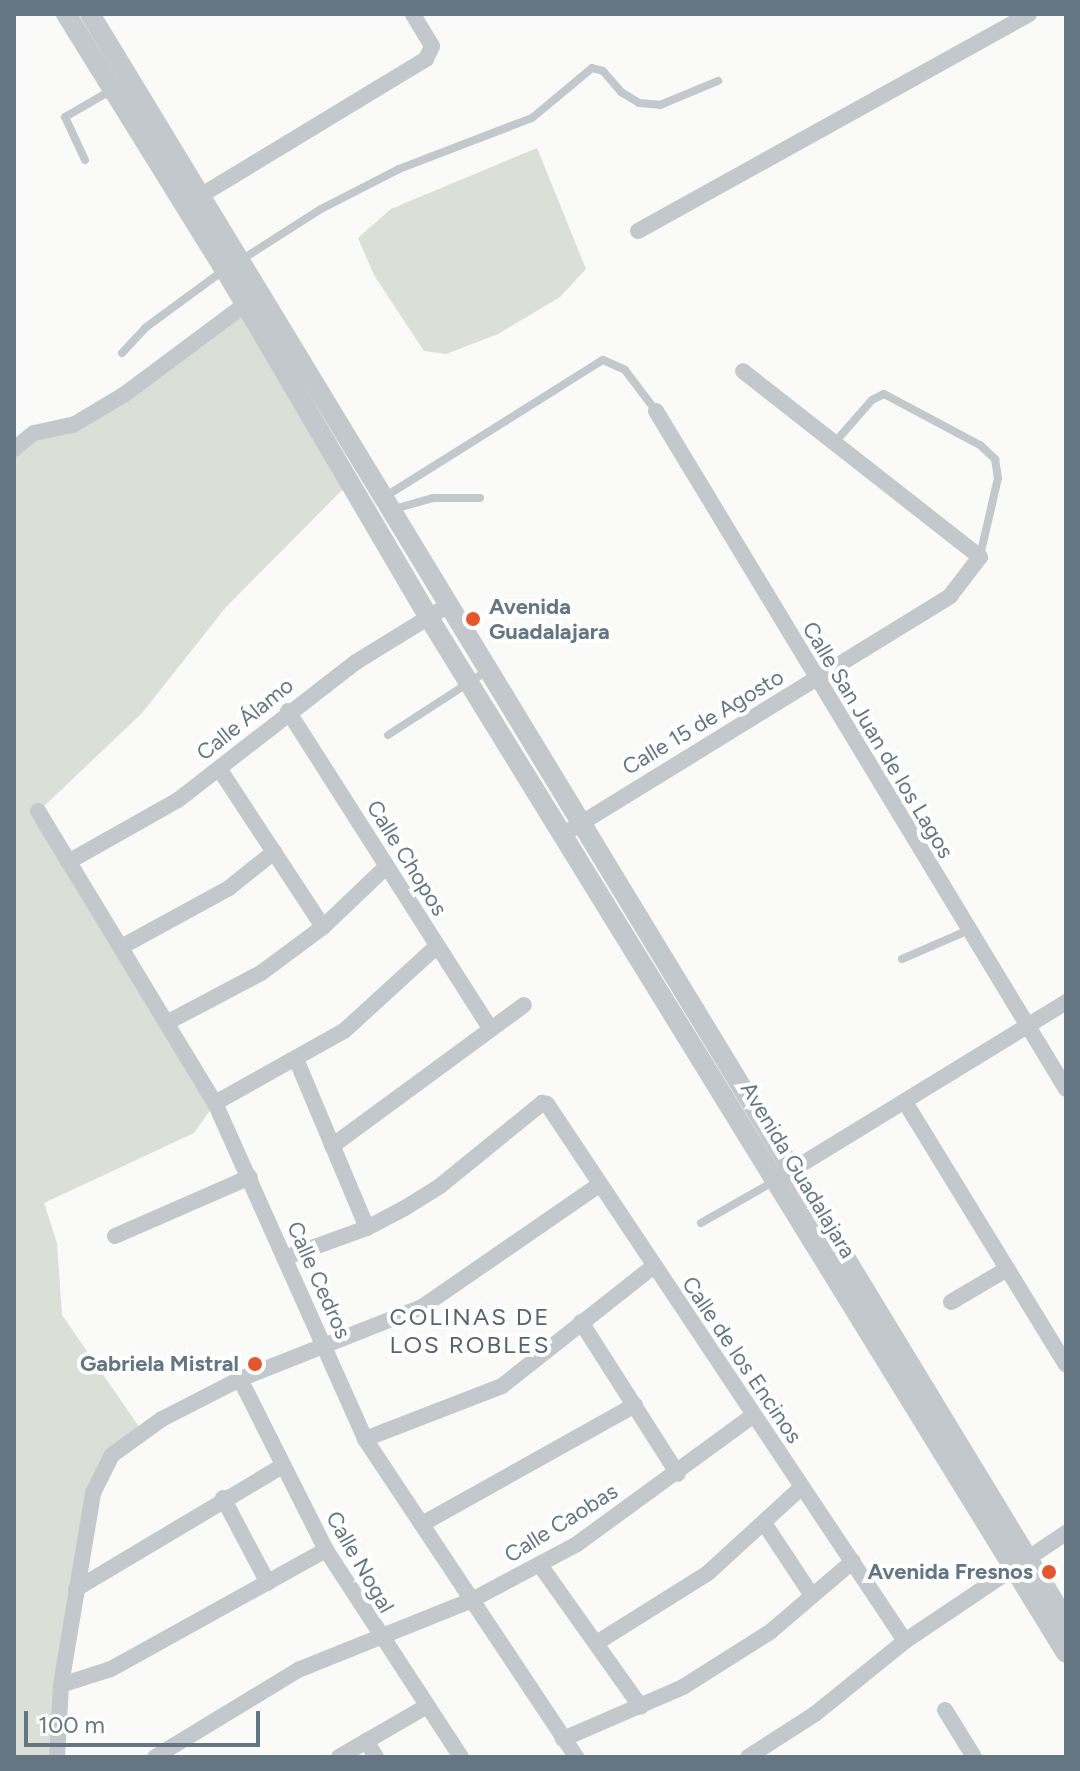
<!DOCTYPE html>
<meta charset="utf-8">
<style>
body{margin:0}
#map{position:relative;width:1080px;height:1771px;overflow:hidden;background:#fafaf8;font-family:Figtree,sans-serif}
div>[style]{position:absolute}
.green>*{inset:0;background:#dadfd7}
.service>*{height:8px;margin:-4px;padding:0 4px;transform-origin:4px;border-radius:4px;background:#c3c8cc}
.minor>*{height:16px;margin:-8px;padding:0 8px;transform-origin:8px;border-radius:8px;background:#c3c8cc}
.tertiary>*{height:20px;margin:-10px;padding:0 10px;transform-origin:10px;border-radius:10px;background:#c3c8cc}
.dots>*{width:22px;height:22px;translate:-50% -50%;box-sizing:border-box;border:4px solid #fff;border-radius:50%}
span{translate:-50% -50%;white-space:nowrap;text-align:center;line-height:1.15;-webkit-text-stroke:8px #fff;paint-order:stroke}
.poi-label{font-size:22px;color:#657683;font-weight:700}
.left{translate:0 -50%;text-align:left}
.right{translate:-100% -50%;text-align:right}
.street-label{font-size:22px;color:#657683}
.neighbourhood-label{font-size:24px;color:#57646e;letter-spacing:2px}
.frame{position:absolute;inset:0;border:16px solid #657683;pointer-events:none}
.scale{position:absolute;left:24px;top:1711px;width:236px;height:36px;box-sizing:border-box;border:4px solid #657683;border-top:0;padding-left:10px;font-size:24px;line-height:28px;white-space:nowrap;color:#657683;-webkit-text-stroke:6px #fff;paint-order:stroke}
</style>
<div id="map">
<div class="green">
<div style="clip-path:polygon(537px 148px,586px 269px,560px 297px,498px 334px,446px 354px,424px 351px,374px 275px,358px 238px,391px 209px)"></div>
<div style="clip-path:polygon(244px 305px,350px 482px,226px 607px,142px 713px,39px 811px,215px 1103px,194px 1133px,44px 1203px,57px 1243px,62px 1315px,142px 1431px,101px 1472px,57px 1757px,14px 1757px,14px 449px,73px 425px)"></div>
</div>
<div class="service">
<div style="left:85px;top:160px;width:47px;rotate:-114.9deg"></div>
<div style="left:65px;top:117px;width:54px;rotate:-29.9deg"></div>
<div style="left:241px;top:260px;width:95px;rotate:-32.5deg"></div>
<div style="left:321px;top:209px;width:88px;rotate:-27.1deg"></div>
<div style="left:399px;top:169px;width:142px;rotate:-21deg"></div>
<div style="left:532px;top:118px;width:78px;rotate:-39.8deg"></div>
<div style="left:592px;top:68px;width:11px;rotate:15deg"></div>
<div style="left:603px;top:71px;width:28px;rotate:49deg"></div>
<div style="left:621px;top:92px;width:21px;rotate:31deg"></div>
<div style="left:639px;top:103px;width:21px;rotate:5deg"></div>
<div style="left:660px;top:105px;width:63px;rotate:-22.5deg"></div>
<div style="left:122px;top:353px;width:34px;rotate:-47deg"></div>
<div style="left:145px;top:328px;width:98px;rotate:-36.3deg"></div>
<div style="left:836px;top:441px;width:55px;rotate:-48.7deg"></div>
<div style="left:872px;top:400px;width:13px;rotate:-27deg"></div>
<div style="left:884px;top:394px;width:109px;rotate:28deg"></div>
<div style="left:980px;top:445px;width:21px;rotate:43deg"></div>
<div style="left:995px;top:459px;width:19px;rotate:81deg"></div>
<div style="left:998px;top:478px;width:80px;rotate:103deg"></div>
<div style="left:386px;top:496px;width:256px;rotate:-32.1deg"></div>
<div style="left:603px;top:360px;width:24px;rotate:24deg"></div>
<div style="left:625px;top:370px;width:51px;rotate:52.9deg"></div>
<div style="left:394px;top:509px;width:41px;rotate:-15.8deg"></div>
<div style="left:433px;top:498px;width:47px"></div>
<div style="left:388px;top:735px;width:118px;rotate:-32.9deg"></div>
<div style="left:902px;top:959px;width:73px;rotate:-23.4deg"></div>
<div style="left:701px;top:1223px;width:83px;rotate:-29.7deg"></div>
</div>
<div class="minor">
<div style="left:190px;top:202px;width:276px;rotate:-31.2deg"></div>
<div style="left:426px;top:59px;width:14px;rotate:-65deg"></div>
<div style="left:432px;top:46px;width:37px;rotate:-121deg"></div>
<div style="left:638px;top:231px;width:447px;rotate:-29deg"></div>
<div style="left:656px;top:411px;width:792px;rotate:58.84deg"></div>
<div style="left:14px;top:449px;width:26px;rotate:-39deg"></div>
<div style="left:34px;top:433px;width:40px;rotate:-12deg"></div>
<div style="left:73px;top:425px;width:61px;rotate:-30.8deg"></div>
<div style="left:125px;top:394px;width:161px;rotate:-36.7deg"></div>
<div style="left:288px;top:711px;width:376px;rotate:57.5deg"></div>
<div style="left:220px;top:770px;width:188px;rotate:56.7deg"></div>
<div style="left:38px;top:811px;width:341px;rotate:58.8deg"></div>
<div style="left:215px;top:1103px;width:368px;rotate:65.9deg"></div>
<div style="left:365px;top:1439px;width:382px;rotate:56.4deg"></div>
<div style="left:562px;top:835px;width:456px;rotate:-31.6deg"></div>
<div style="left:950px;top:596px;width:49px;rotate:-52.4deg"></div>
<div style="left:980px;top:557px;width:301px;rotate:-141.9deg"></div>
<div style="left:68px;top:862px;width:126px;rotate:-29.4deg"></div>
<div style="left:178px;top:800px;width:225px;rotate:-37.8deg"></div>
<div style="left:356px;top:662px;width:107px;rotate:-31.6deg"></div>
<div style="left:123px;top:946px;width:121px;rotate:-28.7deg"></div>
<div style="left:229px;top:888px;width:58px;rotate:-38.7deg"></div>
<div style="left:170px;top:1021px;width:103px;rotate:-27.8deg"></div>
<div style="left:261px;top:973px;width:77px;rotate:-36.6deg"></div>
<div style="left:323px;top:927px;width:88px;rotate:-43.6deg"></div>
<div style="left:296px;top:1059px;width:183px;rotate:67.2deg"></div>
<div style="left:905px;top:1102px;width:308px;rotate:58.5deg"></div>
<div style="left:215px;top:1103px;width:148px;rotate:-29.2deg"></div>
<div style="left:344px;top:1031px;width:125px;rotate:-42.4deg"></div>
<div style="left:332px;top:1146px;width:238px;rotate:-36.3deg"></div>
<div style="left:784px;top:1175px;width:331px;rotate:-31.5deg"></div>
<div style="left:115px;top:1236px;width:147px;rotate:-23.6deg"></div>
<div style="left:284px;top:1258px;width:88px;rotate:-19.9deg"></div>
<div style="left:367px;top:1228px;width:43px;rotate:-27.8deg"></div>
<div style="left:405px;top:1208px;width:41px;rotate:-32.2deg"></div>
<div style="left:440px;top:1186px;width:132px;rotate:-39.1deg"></div>
<div style="left:542px;top:1103px;width:5px;rotate:11deg"></div>
<div style="left:547px;top:1104px;width:645px;rotate:56.31deg"></div>
<div style="left:951px;top:1302px;width:65px;rotate:-30.5deg"></div>
<div style="left:581px;top:1322px;width:180px;rotate:57.5deg"></div>
<div style="left:240px;top:1379px;width:191px;rotate:63.3deg"></div>
<div style="left:326px;top:1550px;width:247px;rotate:56.9deg"></div>
<div style="left:365px;top:1439px;width:147px;rotate:-21.1deg"></div>
<div style="left:502px;top:1386px;width:194px;rotate:-38.3deg"></div>
<div style="left:223px;top:1498px;width:96px;rotate:62.1deg"></div>
<div style="left:764px;top:1523px;width:85px;rotate:56.5deg"></div>
<div style="left:422px;top:1524px;width:244px;rotate:-29.2deg"></div>
<div style="left:540px;top:1565px;width:174px;rotate:54.6deg"></div>
<div style="left:76px;top:1589px;width:240px;rotate:-30.8deg"></div>
<div style="left:598px;top:1642px;width:130px;rotate:-32.1deg"></div>
<div style="left:708px;top:1573px;width:127px;rotate:-42.5deg"></div>
<div style="left:61px;top:1685px;width:52px;rotate:-17.7deg"></div>
<div style="left:111px;top:1669px;width:246px;rotate:-29deg"></div>
<div style="left:945px;top:1710px;width:55px;rotate:58.3deg"></div>
<div style="left:563px;top:1739px;width:131px;rotate:-23.4deg"></div>
<div style="left:683px;top:1687px;width:103px;rotate:-32.3deg"></div>
<div style="left:770px;top:1632px;width:109px;rotate:-40.5deg"></div>
<div style="left:366px;top:1741px;width:19px;rotate:58deg"></div>
<div style="left:57px;top:1757px;width:72px;rotate:-86.8deg"></div>
<div style="left:61px;top:1685px;width:195px;rotate:-80.5deg"></div>
<div style="left:93px;top:1493px;width:42px;rotate:-63.4deg"></div>
<div style="left:112px;top:1455px;width:62px;rotate:-35.8deg"></div>
<div style="left:162px;top:1419px;width:88px;rotate:-27.1deg"></div>
<div style="left:240px;top:1379px;width:196px;rotate:-21.6deg"></div>
<div style="left:422px;top:1307px;width:216px;rotate:-34.6deg"></div>
<div style="left:155px;top:1757px;width:167px;rotate:-31.3deg"></div>
<div style="left:298px;top:1670px;width:185px;rotate:-21.9deg"></div>
<div style="left:470px;top:1601px;width:121px;rotate:-28deg"></div>
<div style="left:577px;top:1544px;width:215px;rotate:-36.1deg"></div>
<div style="left:339px;top:1757px;width:102px;rotate:-30.1deg"></div>
<div style="left:748px;top:1757px;width:80px;rotate:-32.7deg"></div>
<div style="left:815px;top:1714px;width:116px;rotate:-39deg"></div>
<div style="left:905px;top:1641px;width:194px;rotate:-33.9deg"></div>
</div>
<div class="tertiary">
<div style="left:66px;top:14px;width:301px;rotate:58.2deg"></div>
<div style="left:225px;top:270px;width:403px;rotate:59.6deg"></div>
<div style="left:429px;top:618px;width:1215px;rotate:58.39deg"></div>
<div style="left:90px;top:14px;width:1880px;rotate:58.73deg"></div>
</div>
<div class="dots">
<div style="left:473px;top:619px;background:#e4572e"></div>
<div style="left:255px;top:1364px;background:#e4572e"></div>
<div style="left:1049px;top:1572px;background:#e4572e"></div>
</div>
<div class="poi-label">
<span class="left" style="left:489px;top:619px">Avenida<br>Guadalajara</span>
<span class="right" style="left:239px;top:1364px">Gabriela Mistral</span>
<span class="right" style="left:1033px;top:1572px">Avenida Fresnos</span>
</div>
<div class="street-label">
<span style="left:245px;top:719px;rotate:-39deg">Calle Álamo</span>
<span style="left:703px;top:722px;rotate:-31deg">Calle 15 de Agosto</span>
<span style="left:878px;top:740px;rotate:59deg">Calle San Juan de los Lagos</span>
<span style="left:407px;top:858px;rotate:58deg">Calle Chopos</span>
<span style="left:798px;top:1170px;rotate:59deg">Avenida Guadalajara</span>
<span style="left:319px;top:1280px;rotate:66deg">Calle Cedros</span>
<span style="left:742px;top:1360px;rotate:56deg">Calle de los Encinos</span>
<span style="left:561px;top:1523px;rotate:-32deg">Calle Caobas</span>
<span style="left:360px;top:1562px;rotate:60deg">Calle Nogal</span>
</div>
<div class="neighbourhood-label">
<span style="left:470px;top:1331px">COLINAS DE<br>LOS ROBLES</span>
</div>
<div class="frame"></div>
<div class="scale">100 m</div>
</div>
